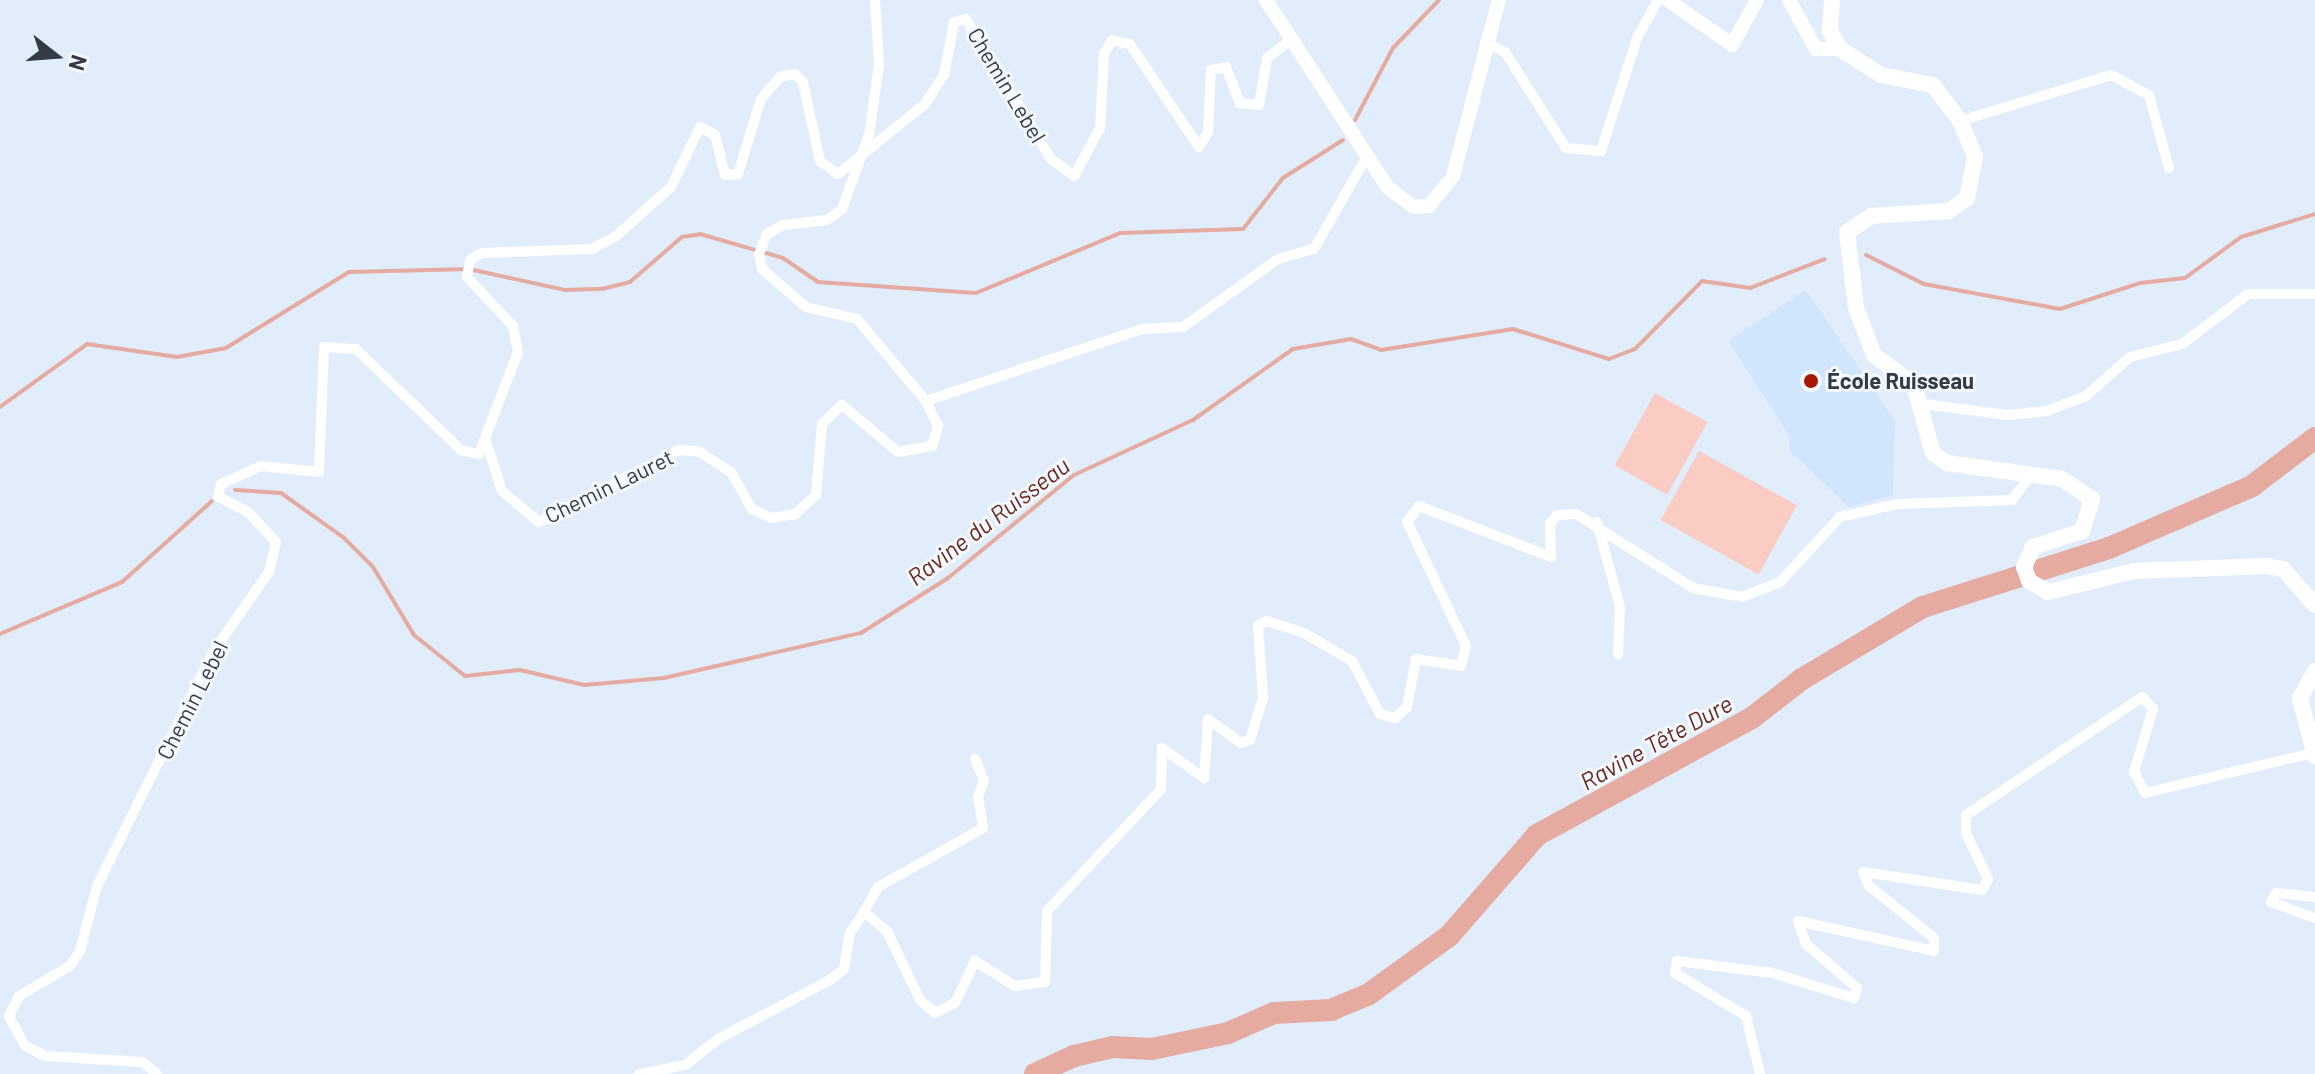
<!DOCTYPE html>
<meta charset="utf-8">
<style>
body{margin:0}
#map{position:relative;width:2315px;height:1074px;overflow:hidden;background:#e1edfb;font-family:Barlow,sans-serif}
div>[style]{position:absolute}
.built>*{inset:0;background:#d1e6fd}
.green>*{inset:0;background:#faccc4;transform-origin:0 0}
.stream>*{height:4px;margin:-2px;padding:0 2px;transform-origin:2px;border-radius:2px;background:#e5aba0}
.river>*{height:22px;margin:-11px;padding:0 11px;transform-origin:11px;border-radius:11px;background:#e5aba0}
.street>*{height:10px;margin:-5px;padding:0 5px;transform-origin:5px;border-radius:5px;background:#fff}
.secondary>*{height:14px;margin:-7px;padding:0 7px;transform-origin:7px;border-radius:7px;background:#fff}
.primary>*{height:16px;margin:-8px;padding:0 8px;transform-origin:8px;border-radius:8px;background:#fff}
.dots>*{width:22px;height:22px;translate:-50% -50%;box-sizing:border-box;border:4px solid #f5fafe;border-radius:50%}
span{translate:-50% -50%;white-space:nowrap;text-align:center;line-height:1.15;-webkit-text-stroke:6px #f5fafe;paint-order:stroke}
.street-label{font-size:22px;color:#333c45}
.poi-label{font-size:22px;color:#333c45;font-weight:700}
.left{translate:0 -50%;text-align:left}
.water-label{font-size:24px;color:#6d281e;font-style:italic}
.north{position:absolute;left:16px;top:16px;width:80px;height:80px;-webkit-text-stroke:6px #f5fafe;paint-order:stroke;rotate:107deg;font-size:22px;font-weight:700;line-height:32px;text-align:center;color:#333c45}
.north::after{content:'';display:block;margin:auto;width:28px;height:36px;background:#333c45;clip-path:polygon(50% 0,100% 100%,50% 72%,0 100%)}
</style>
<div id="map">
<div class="built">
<div style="clip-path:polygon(1806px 290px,1895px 421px,1893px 495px,1849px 507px,1790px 451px,1788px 434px,1728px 341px)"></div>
</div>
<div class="green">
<div style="left:1655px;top:393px;width:60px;height:83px;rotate:29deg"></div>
<div style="left:1699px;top:451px;width:112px;height:79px;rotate:29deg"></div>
</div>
<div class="stream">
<div style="left:1355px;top:120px;width:81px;rotate:-62.2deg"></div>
<div style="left:1393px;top:48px;width:66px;rotate:-46.2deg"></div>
<div style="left:1866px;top:255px;width:65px;rotate:26.6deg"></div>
<div style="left:1924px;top:284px;width:138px;rotate:10.4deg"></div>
<div style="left:2060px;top:309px;width:84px;rotate:-18deg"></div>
<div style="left:2140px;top:283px;width:45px;rotate:-6.3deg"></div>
<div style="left:2185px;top:278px;width:69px;rotate:-36.2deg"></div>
<div style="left:2241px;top:237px;width:77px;rotate:-17.3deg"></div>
<div style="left:0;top:407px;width:107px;rotate:-35.9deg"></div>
<div style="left:87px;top:344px;width:91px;rotate:8.2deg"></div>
<div style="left:177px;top:357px;width:50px;rotate:-10.4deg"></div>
<div style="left:226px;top:348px;width:145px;rotate:-31.7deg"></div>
<div style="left:349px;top:272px;width:120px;rotate:-1.4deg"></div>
<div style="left:469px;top:269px;width:98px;rotate:12.3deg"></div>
<div style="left:565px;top:290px;width:37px;rotate:-2deg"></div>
<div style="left:602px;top:289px;width:29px;rotate:-14deg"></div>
<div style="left:630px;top:282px;width:69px;rotate:-40.9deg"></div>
<div style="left:682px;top:237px;width:18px;rotate:-9deg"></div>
<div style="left:700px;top:234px;width:86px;rotate:16.1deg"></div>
<div style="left:783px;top:258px;width:42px;rotate:34.4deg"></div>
<div style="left:818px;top:282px;width:158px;rotate:4deg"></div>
<div style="left:976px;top:293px;width:156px;rotate:-22.6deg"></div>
<div style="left:1120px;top:233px;width:123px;rotate:-1.9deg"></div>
<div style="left:1243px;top:229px;width:65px;rotate:-51.9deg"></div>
<div style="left:1283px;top:178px;width:71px;rotate:-32.3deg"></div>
<div style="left:235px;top:490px;width:46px;rotate:3.7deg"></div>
<div style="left:281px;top:493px;width:76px;rotate:35.4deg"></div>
<div style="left:343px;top:537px;width:42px;rotate:45deg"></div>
<div style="left:373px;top:567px;width:79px;rotate:58.9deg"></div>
<div style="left:414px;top:635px;width:65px;rotate:38.8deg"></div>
<div style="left:465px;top:676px;width:55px;rotate:-6.2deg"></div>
<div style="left:520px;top:670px;width:66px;rotate:13.2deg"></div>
<div style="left:584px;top:685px;width:80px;rotate:-5deg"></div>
<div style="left:664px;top:678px;width:202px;rotate:-12.9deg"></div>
<div style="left:861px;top:633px;width:103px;rotate:-32.3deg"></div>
<div style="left:948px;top:578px;width:163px;rotate:-39.3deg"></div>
<div style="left:1074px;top:475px;width:131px;rotate:-24.8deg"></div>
<div style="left:1193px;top:420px;width:123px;rotate:-35.4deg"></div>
<div style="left:1293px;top:349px;width:59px;rotate:-9.8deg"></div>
<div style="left:1351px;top:339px;width:32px;rotate:20deg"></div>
<div style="left:1381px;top:350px;width:134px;rotate:-9deg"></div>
<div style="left:1513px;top:329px;width:101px;rotate:17.4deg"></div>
<div style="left:1609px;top:359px;width:28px;rotate:-21deg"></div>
<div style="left:1635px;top:349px;width:95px;rotate:-45.4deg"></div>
<div style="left:1702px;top:281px;width:49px;rotate:8.3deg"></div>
<div style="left:1750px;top:288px;width:80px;rotate:-21.1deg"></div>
<div style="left:0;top:634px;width:133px;rotate:-23.1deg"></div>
<div style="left:122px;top:582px;width:121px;rotate:-42deg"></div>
</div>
<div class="river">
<div style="left:1035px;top:1074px;width:43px;rotate:-24.8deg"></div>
<div style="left:1074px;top:1056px;width:39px;rotate:-13deg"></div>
<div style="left:1112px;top:1047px;width:40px;rotate:2.9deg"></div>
<div style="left:1152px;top:1049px;width:78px;rotate:-11.9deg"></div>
<div style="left:1228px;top:1033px;width:50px;rotate:-23.5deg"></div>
<div style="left:1274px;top:1013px;width:57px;rotate:-3deg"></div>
<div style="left:1331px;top:1010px;width:41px;rotate:-22.8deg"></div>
<div style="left:1369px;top:994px;width:99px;rotate:-35.9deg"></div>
<div style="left:1449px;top:936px;width:134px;rotate:-48.9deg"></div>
<div style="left:1537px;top:835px;width:246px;rotate:-28.6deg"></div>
<div style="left:1753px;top:717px;width:62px;rotate:-37.8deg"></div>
<div style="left:1802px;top:679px;width:141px;rotate:-30.8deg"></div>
<div style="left:1923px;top:607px;width:195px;rotate:-17.6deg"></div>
<div style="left:2109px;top:548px;width:156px;rotate:-23.4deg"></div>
<div style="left:2252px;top:486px;width:79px;rotate:-37.3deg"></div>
</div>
<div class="street">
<div style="left:1485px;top:42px;width:22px;rotate:27deg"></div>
<div style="left:1505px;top:52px;width:114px;rotate:57.6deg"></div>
<div style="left:1566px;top:148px;width:35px;rotate:5deg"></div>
<div style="left:1601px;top:151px;width:119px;rotate:-72.3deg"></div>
<div style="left:1637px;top:38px;width:43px;rotate:-61.1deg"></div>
<div style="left:1960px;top:121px;width:158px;rotate:-16.9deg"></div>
<div style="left:2111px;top:75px;width:43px;rotate:27.8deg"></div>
<div style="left:2149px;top:95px;width:76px;rotate:74.7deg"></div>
<div style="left:926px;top:401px;width:228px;rotate:-18.4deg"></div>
<div style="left:1142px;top:329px;width:41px;rotate:-2.8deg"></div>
<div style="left:1183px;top:327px;width:117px;rotate:-35.6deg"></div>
<div style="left:1278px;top:259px;width:37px;rotate:-16deg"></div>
<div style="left:1314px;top:249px;width:107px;rotate:-60.3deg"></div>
<div style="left:1924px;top:404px;width:85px;rotate:7.5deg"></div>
<div style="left:2008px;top:415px;width:39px;rotate:-6deg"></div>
<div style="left:2047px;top:411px;width:42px;rotate:-21deg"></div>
<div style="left:2086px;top:396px;width:59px;rotate:-41.6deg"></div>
<div style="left:2130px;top:357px;width:54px;rotate:-14deg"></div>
<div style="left:2182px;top:344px;width:83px;rotate:-37.1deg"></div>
<div style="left:2248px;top:294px;width:67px"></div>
<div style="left:487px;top:444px;width:49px;rotate:72.3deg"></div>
<div style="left:502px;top:491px;width:48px;rotate:40deg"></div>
<div style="left:539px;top:522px;width:157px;rotate:-27.2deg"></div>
<div style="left:679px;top:450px;width:21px;rotate:5deg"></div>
<div style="left:700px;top:452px;width:37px;rotate:33deg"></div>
<div style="left:731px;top:472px;width:43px;rotate:60.4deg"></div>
<div style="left:752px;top:509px;width:21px;rotate:25deg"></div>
<div style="left:771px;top:518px;width:24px;rotate:-9deg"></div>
<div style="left:795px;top:514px;width:28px;rotate:-42deg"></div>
<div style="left:816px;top:495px;width:71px;rotate:-85.2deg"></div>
<div style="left:822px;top:424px;width:28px;rotate:-44deg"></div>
<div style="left:842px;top:405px;width:73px;rotate:40deg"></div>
<div style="left:898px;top:452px;width:35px;rotate:-10deg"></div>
<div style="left:932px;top:446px;width:21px;rotate:-73deg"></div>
<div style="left:938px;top:426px;width:28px;rotate:-116deg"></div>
<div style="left:926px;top:401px;width:107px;rotate:-130.1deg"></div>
<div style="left:857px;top:319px;width:52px;rotate:-166.8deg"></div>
<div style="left:806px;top:307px;width:58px;rotate:-139.2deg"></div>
<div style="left:762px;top:269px;width:15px;rotate:-101deg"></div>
<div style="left:759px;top:254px;width:22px;rotate:-68deg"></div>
<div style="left:767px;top:234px;width:18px;rotate:-29deg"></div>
<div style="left:783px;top:225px;width:44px;rotate:-6.5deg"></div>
<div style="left:827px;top:220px;width:19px;rotate:-36deg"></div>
<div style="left:842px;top:209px;width:79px;rotate:-70deg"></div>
<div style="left:869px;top:135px;width:71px;rotate:-81.9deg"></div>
<div style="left:879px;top:65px;width:65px;rotate:-93.5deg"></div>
<div style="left:1597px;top:522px;width:88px;rotate:74.9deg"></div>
<div style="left:1620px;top:607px;width:47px;rotate:92.4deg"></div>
<div style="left:2315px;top:897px;width:39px;rotate:-174deg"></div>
<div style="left:2276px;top:893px;width:10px;rotate:119deg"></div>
<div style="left:2271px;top:902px;width:47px;rotate:20deg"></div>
<div style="left:864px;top:912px;width:29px;rotate:-61deg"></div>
<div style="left:878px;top:887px;width:120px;rotate:-29.3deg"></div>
<div style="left:983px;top:828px;width:32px;rotate:-99deg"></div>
<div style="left:978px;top:796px;width:16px;rotate:-68deg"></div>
<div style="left:984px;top:781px;width:24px;rotate:-112deg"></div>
<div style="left:157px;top:1074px;width:19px;rotate:-141deg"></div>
<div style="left:142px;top:1062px;width:97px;rotate:-176.5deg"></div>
<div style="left:45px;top:1056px;width:22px;rotate:-153deg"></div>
<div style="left:25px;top:1046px;width:34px;rotate:-118deg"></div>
<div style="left:9px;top:1016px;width:22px;rotate:-63deg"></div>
<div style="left:19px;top:996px;width:59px;rotate:-30.5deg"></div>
<div style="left:70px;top:966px;width:18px;rotate:-56deg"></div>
<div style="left:80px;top:951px;width:67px;rotate:-75.3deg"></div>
<div style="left:97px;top:886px;width:261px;rotate:-63.6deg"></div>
<div style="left:213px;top:652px;width:98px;rotate:-55deg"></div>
<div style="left:269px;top:572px;width:31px;rotate:-77deg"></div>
<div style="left:276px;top:542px;width:41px;rotate:-133deg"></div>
<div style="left:248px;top:512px;width:34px;rotate:-153deg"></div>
<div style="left:218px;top:497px;width:13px;rotate:-77deg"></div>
<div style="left:221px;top:484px;width:44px;rotate:-24.2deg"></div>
<div style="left:261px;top:466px;width:58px;rotate:5.9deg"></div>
<div style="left:319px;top:472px;width:125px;rotate:-87.7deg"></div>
<div style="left:324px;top:347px;width:32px;rotate:4deg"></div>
<div style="left:356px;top:349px;width:146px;rotate:43.9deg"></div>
<div style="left:461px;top:450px;width:18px;rotate:13deg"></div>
<div style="left:479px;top:454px;width:109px;rotate:-69.1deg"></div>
<div style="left:518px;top:352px;width:26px;rotate:-101deg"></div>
<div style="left:513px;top:326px;width:67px;rotate:-133.2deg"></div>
<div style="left:467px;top:277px;width:17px;rotate:-80deg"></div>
<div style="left:470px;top:260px;width:14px;rotate:-30deg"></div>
<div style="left:482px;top:253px;width:110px;rotate:-2.1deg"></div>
<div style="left:592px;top:249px;width:27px;rotate:-28deg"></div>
<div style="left:616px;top:236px;width:74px;rotate:-41.7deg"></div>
<div style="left:671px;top:187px;width:67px;rotate:-64.2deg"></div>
<div style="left:700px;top:127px;width:17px;rotate:28deg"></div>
<div style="left:715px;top:135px;width:41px;rotate:76deg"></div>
<div style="left:725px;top:175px;width:13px;rotate:-4deg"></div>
<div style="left:738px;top:174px;width:78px;rotate:-73deg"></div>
<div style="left:761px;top:99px;width:30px;rotate:-49deg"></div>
<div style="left:781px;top:76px;width:14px;rotate:-8deg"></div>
<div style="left:795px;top:74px;width:11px;rotate:45deg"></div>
<div style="left:803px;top:82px;width:81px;rotate:77.9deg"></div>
<div style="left:820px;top:161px;width:22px;rotate:36deg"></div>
<div style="left:838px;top:174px;width:112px;rotate:-38.8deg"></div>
<div style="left:925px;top:104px;width:35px;rotate:-57deg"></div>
<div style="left:944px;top:75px;width:54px;rotate:-79.3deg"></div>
<div style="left:954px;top:22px;width:12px;rotate:-14deg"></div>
<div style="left:966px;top:19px;width:164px;rotate:58.7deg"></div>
<div style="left:1051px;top:159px;width:29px;rotate:36deg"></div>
<div style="left:1074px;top:176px;width:55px;rotate:-61.6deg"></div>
<div style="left:1100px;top:128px;width:74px;rotate:-86.9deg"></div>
<div style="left:1104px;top:54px;width:16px;rotate:-60deg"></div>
<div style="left:1112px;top:40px;width:18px;rotate:13deg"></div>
<div style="left:1130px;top:44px;width:124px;rotate:56.2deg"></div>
<div style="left:1199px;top:147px;width:17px;rotate:-59deg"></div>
<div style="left:1208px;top:132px;width:62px;rotate:-87.2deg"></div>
<div style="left:1211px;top:70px;width:15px;rotate:-11deg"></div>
<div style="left:1226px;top:67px;width:39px;rotate:69deg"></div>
<div style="left:1240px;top:103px;width:19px;rotate:6deg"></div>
<div style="left:1259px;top:105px;width:48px;rotate:-80.3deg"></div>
<div style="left:1267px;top:58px;width:31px;rotate:-37deg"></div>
<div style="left:639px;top:1074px;width:47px;rotate:-11.1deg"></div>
<div style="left:685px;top:1065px;width:42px;rotate:-38.2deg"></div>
<div style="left:718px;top:1039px;width:127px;rotate:-27.8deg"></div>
<div style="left:830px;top:980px;width:18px;rotate:-38deg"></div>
<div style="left:844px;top:969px;width:36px;rotate:-81deg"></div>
<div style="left:850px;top:933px;width:25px;rotate:-56deg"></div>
<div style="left:864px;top:912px;width:30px;rotate:40deg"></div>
<div style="left:887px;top:931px;width:76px;rotate:64.4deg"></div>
<div style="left:920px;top:1000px;width:20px;rotate:41deg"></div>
<div style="left:935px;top:1013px;width:22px;rotate:-27deg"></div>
<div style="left:955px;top:1003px;width:47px;rotate:-64.5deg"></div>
<div style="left:975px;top:961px;width:47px;rotate:32deg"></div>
<div style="left:1015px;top:986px;width:30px;rotate:-8deg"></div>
<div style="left:1045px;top:982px;width:71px;rotate:-88.4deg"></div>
<div style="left:1047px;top:911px;width:167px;rotate:-46.9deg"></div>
<div style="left:1161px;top:789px;width:41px;rotate:-88.6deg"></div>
<div style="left:1162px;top:748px;width:52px;rotate:35.5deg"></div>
<div style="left:1204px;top:778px;width:59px;rotate:-86.1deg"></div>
<div style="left:1208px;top:719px;width:41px;rotate:36deg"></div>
<div style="left:1241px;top:743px;width:9px;rotate:-18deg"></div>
<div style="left:1250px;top:740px;width:44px;rotate:-72.8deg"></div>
<div style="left:1263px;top:698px;width:73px;rotate:-93.9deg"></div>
<div style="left:1258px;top:625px;width:10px;rotate:-24deg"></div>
<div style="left:1267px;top:621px;width:39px;rotate:18deg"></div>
<div style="left:1304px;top:633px;width:56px;rotate:30.3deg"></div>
<div style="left:1352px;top:661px;width:60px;rotate:62.2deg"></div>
<div style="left:1380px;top:714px;width:16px;rotate:15deg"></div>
<div style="left:1395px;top:718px;width:16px;rotate:-43deg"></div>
<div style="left:1407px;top:707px;width:49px;rotate:-79.4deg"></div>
<div style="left:1416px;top:659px;width:46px;rotate:8.8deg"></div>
<div style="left:1461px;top:666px;width:21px;rotate:-76deg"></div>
<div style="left:1466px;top:646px;width:137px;rotate:-115.4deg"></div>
<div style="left:1407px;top:522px;width:20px;rotate:-53deg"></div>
<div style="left:1419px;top:506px;width:142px;rotate:21.1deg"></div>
<div style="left:1551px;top:557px;width:33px;rotate:-92deg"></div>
<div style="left:1550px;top:524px;width:11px;rotate:-52deg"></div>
<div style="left:1557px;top:515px;width:19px;rotate:-3deg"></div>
<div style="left:1576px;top:514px;width:138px;rotate:32.3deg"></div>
<div style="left:1693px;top:588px;width:50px;rotate:10.4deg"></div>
<div style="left:1742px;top:597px;width:41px;rotate:-21.5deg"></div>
<div style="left:1780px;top:582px;width:88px;rotate:-47.3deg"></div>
<div style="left:1840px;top:517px;width:58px;rotate:-12.8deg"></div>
<div style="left:1897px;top:504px;width:115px;rotate:-2deg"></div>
<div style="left:2012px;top:500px;width:31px;rotate:-53deg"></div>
<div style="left:1760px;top:1074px;width:60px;rotate:-103.6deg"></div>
<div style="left:1746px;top:1016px;width:83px;rotate:-148.8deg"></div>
<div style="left:1675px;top:973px;width:12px;rotate:-81deg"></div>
<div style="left:1677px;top:961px;width:96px;rotate:7.2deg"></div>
<div style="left:1772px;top:973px;width:86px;rotate:17deg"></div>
<div style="left:1854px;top:998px;width:10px;rotate:-73deg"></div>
<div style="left:1857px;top:988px;width:67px;rotate:-139.2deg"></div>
<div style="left:1806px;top:944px;width:24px;rotate:-109deg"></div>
<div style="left:1798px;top:921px;width:139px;rotate:12.4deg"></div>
<div style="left:1934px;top:951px;width:13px;rotate:-90deg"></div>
<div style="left:1934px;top:938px;width:83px;rotate:-141.3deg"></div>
<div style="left:1869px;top:886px;width:15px;rotate:-113deg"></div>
<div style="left:1863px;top:872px;width:120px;rotate:8.6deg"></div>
<div style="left:1982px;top:890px;width:13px;rotate:-61deg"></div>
<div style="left:1988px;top:879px;width:51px;rotate:-115.6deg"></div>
<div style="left:1966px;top:833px;width:18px;rotate:-90deg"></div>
<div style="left:1966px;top:815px;width:212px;rotate:-33.8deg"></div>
<div style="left:2142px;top:697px;width:16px;rotate:47deg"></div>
<div style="left:2153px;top:709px;width:66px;rotate:106.8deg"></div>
<div style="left:2134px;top:772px;width:24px;rotate:62deg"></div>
<div style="left:2145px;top:793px;width:173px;rotate:-13.4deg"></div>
</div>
<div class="secondary">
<div style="left:1266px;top:0;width:224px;rotate:57deg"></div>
<div style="left:1388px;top:188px;width:32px;rotate:36deg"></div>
<div style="left:1414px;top:207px;width:15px;rotate:-4deg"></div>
<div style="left:1429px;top:206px;width:38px;rotate:-51deg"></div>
<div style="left:1453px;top:176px;width:182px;rotate:-75.4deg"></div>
<div style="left:1668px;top:0;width:78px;rotate:35.1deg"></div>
<div style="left:1732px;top:45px;width:51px;rotate:-60.9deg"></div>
<div style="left:1789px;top:0;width:56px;rotate:61.1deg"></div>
<div style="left:1816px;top:49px;width:24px"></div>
</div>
<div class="primary">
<div style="left:1832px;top:0;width:31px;rotate:94deg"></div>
<div style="left:1830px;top:31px;width:21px;rotate:61deg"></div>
<div style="left:1840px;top:49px;width:49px;rotate:32.4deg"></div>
<div style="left:1881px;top:75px;width:53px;rotate:10.9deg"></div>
<div style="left:1933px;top:85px;width:45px;rotate:53.1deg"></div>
<div style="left:1960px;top:121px;width:39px;rotate:67deg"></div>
<div style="left:1975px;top:157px;width:42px;rotate:101deg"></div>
<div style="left:1967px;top:198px;width:22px;rotate:144deg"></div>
<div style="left:1949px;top:211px;width:78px;rotate:176.3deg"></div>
<div style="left:1871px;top:216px;width:29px;rotate:146deg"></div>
<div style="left:1847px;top:232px;width:77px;rotate:83.2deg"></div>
<div style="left:1856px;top:308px;width:50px;rotate:69deg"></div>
<div style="left:1874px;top:355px;width:50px;rotate:36.9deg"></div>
<div style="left:1914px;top:385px;width:71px;rotate:74.4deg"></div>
<div style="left:1933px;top:453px;width:17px;rotate:36deg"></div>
<div style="left:1947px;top:463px;width:116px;rotate:7.9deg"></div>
<div style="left:2062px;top:479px;width:36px;rotate:34deg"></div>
<div style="left:2092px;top:499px;width:34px;rotate:107deg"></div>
<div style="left:2082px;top:531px;width:52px;rotate:161.9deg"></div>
<div style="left:2033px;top:547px;width:22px;rotate:114deg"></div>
<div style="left:2024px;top:567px;width:15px;rotate:70deg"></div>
<div style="left:2029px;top:581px;width:22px;rotate:30deg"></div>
<div style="left:2048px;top:592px;width:89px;rotate:-13.6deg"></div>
<div style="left:2135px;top:571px;width:132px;rotate:-2.2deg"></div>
<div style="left:2267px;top:566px;width:16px;rotate:11deg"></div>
<div style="left:2283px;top:569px;width:48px;rotate:48.4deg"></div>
<div style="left:2315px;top:671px;width:31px;rotate:119deg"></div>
<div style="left:2300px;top:698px;width:60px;rotate:75.5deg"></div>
</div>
<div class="dots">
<div style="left:1811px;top:381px;background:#a81705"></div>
</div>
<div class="street-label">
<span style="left:1007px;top:85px;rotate:59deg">Chemin Lebel</span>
<span style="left:609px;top:486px;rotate:-26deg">Chemin Lauret</span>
<span style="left:192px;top:700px;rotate:-63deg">Chemin Lebel</span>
</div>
<div class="poi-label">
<span class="left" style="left:1827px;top:381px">École Ruisseau</span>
</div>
<div class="water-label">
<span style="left:988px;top:521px;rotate:-37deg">Ravine du Ruisseau</span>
<span style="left:1656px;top:742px;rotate:-29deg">Ravine Tête Dure</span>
</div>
<div class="north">N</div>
</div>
